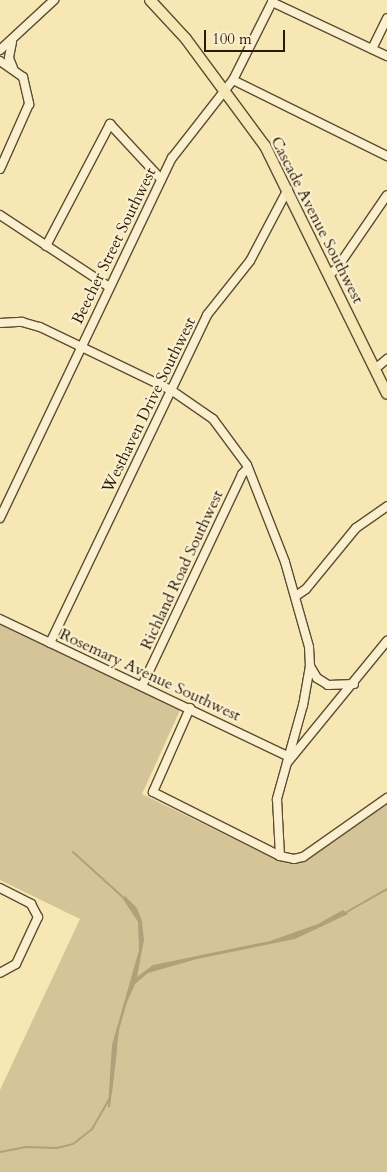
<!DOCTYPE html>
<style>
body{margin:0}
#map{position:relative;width:387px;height:1172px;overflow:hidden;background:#f7e7b5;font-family:Cardo,serif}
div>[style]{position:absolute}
.green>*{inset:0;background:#d4c497}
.water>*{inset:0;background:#b1a17a}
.stream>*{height:2px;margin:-1px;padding:0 1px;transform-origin:1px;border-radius:1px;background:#b1a17a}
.roads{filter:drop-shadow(1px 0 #5c4d32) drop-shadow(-1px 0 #5c4d32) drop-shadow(0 1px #5c4d32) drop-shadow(0 -1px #5c4d32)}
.minor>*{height:8px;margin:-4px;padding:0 4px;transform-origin:4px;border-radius:4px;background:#faefcf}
.major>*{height:10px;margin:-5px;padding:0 5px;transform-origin:5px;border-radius:5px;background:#f7e7b5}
span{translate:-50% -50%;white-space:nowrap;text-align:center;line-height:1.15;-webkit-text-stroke:4.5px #faefcf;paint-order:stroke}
.street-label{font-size:16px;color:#281a07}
.scale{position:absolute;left:204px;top:30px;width:81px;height:22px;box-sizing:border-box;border:2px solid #281a07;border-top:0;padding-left:6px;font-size:15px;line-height:18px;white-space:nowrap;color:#281a07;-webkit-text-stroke:4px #faefcf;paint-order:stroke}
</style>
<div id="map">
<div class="green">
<div style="clip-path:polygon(0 621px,181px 708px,142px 794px,275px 859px,305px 856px,387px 798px,387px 1172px,0 1172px,0 1090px,80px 919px,0 880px)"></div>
</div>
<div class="water">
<div style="clip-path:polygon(125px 896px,137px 908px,142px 921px,144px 940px,137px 977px,153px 965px,270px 941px,318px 924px,343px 910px,348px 914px,295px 939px,197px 959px,148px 973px,135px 984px,127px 1002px,119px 1030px,110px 1107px,108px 1107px,112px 1045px,139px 950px,138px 922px,123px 899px)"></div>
</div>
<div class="stream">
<div style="left:73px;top:852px;width:70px;rotate:42.1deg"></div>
<div style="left:345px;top:913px;width:48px;rotate:-29.7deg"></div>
<div style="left:111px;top:1093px;width:43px;rotate:-83.4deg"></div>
<div style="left:0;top:1152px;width:25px;rotate:-11deg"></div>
<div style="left:25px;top:1147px;width:32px;rotate:2deg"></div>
<div style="left:57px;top:1148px;width:16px;rotate:-14deg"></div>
<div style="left:73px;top:1144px;width:24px;rotate:-38deg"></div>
<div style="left:92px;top:1129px;width:34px;rotate:-60deg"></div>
</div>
<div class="roads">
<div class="minor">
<div style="left:272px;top:2px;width:127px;rotate:25.2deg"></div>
<div style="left:12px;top:42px;width:16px;rotate:101deg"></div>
<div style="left:9px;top:58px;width:11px;rotate:68deg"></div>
<div style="left:372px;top:49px;width:34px;rotate:-64deg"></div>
<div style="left:0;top:50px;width:74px;rotate:-42.8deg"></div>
<div style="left:0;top:61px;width:28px;rotate:35deg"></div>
<div style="left:23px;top:77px;width:28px;rotate:77deg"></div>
<div style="left:29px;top:104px;width:71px;rotate:114deg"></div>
<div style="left:233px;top:80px;width:172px;rotate:26.3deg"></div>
<div style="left:0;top:215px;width:131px;rotate:33.4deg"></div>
<div style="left:46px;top:246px;width:138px;rotate:-62.3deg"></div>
<div style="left:110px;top:124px;width:75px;rotate:47.2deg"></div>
<div style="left:329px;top:275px;width:11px;rotate:-41deg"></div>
<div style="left:337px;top:268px;width:88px;rotate:-55.6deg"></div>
<div style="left:0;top:323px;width:22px;rotate:-3deg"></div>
<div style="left:22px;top:322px;width:19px;rotate:16deg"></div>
<div style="left:40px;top:327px;width:145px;rotate:25.7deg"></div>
<div style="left:171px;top:390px;width:51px;rotate:34.6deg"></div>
<div style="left:213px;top:419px;width:57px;rotate:53.5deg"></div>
<div style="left:247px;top:465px;width:104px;rotate:68.6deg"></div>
<div style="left:285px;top:562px;width:88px;rotate:74.2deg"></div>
<div style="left:309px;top:647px;width:19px;rotate:87deg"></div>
<div style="left:310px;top:666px;width:40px;rotate:100deg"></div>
<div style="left:303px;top:705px;width:98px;rotate:105.5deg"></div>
<div style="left:277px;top:799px;width:57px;rotate:87deg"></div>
<div style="left:375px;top:369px;width:16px;rotate:-40deg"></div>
<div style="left:0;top:518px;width:399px;rotate:-64.5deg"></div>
<div style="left:172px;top:158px;width:99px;rotate:-52deg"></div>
<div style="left:233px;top:80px;width:89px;rotate:-63.4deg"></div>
<div style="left:296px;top:596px;width:12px;rotate:-35deg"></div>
<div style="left:306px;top:589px;width:79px;rotate:-50.7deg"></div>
<div style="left:356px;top:528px;width:38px;rotate:-35deg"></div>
<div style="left:0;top:619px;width:318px;rotate:25.5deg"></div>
<div style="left:50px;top:643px;width:364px;rotate:-64.4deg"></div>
<div style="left:207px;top:315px;width:69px;rotate:-51.5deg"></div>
<div style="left:250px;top:261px;width:81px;rotate:-62.2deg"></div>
<div style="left:310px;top:666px;width:14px;rotate:60deg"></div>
<div style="left:317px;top:678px;width:13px;rotate:32deg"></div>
<div style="left:328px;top:685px;width:26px;rotate:-2deg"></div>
<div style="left:142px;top:686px;width:234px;rotate:-64.7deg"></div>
<div style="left:242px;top:474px;width:8px;rotate:-45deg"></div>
<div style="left:190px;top:708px;width:92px;rotate:113.8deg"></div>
<div style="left:153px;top:792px;width:142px;rotate:26.7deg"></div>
<div style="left:280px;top:856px;width:14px;rotate:12deg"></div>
<div style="left:294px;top:859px;width:9px;rotate:-13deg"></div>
<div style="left:303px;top:857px;width:103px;rotate:-35.1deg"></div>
<div style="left:287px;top:763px;width:158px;rotate:-50.7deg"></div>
<div style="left:0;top:888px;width:35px;rotate:27deg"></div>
<div style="left:31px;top:904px;width:15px;rotate:62deg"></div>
<div style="left:38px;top:917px;width:52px;rotate:115.1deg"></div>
<div style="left:16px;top:964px;width:18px;rotate:151deg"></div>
</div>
<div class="major">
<div style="left:150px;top:0;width:53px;rotate:47.3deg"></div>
<div style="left:186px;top:39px;width:133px;rotate:53.6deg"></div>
<div style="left:265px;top:146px;width:276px;rotate:63.8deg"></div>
</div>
</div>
<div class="street-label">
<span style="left:317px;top:220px;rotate:63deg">Cascade Avenue Southwest</span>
<span style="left:114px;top:246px;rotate:-64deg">Beecher Street Southwest</span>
<span style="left:149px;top:405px;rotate:-64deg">Westhaven Drive Southwest</span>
<span style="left:182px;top:570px;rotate:-65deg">Richland Road Southwest</span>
<span style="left:150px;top:675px;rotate:25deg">Rosemary Avenue Southwest</span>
</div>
<div class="scale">100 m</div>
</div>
